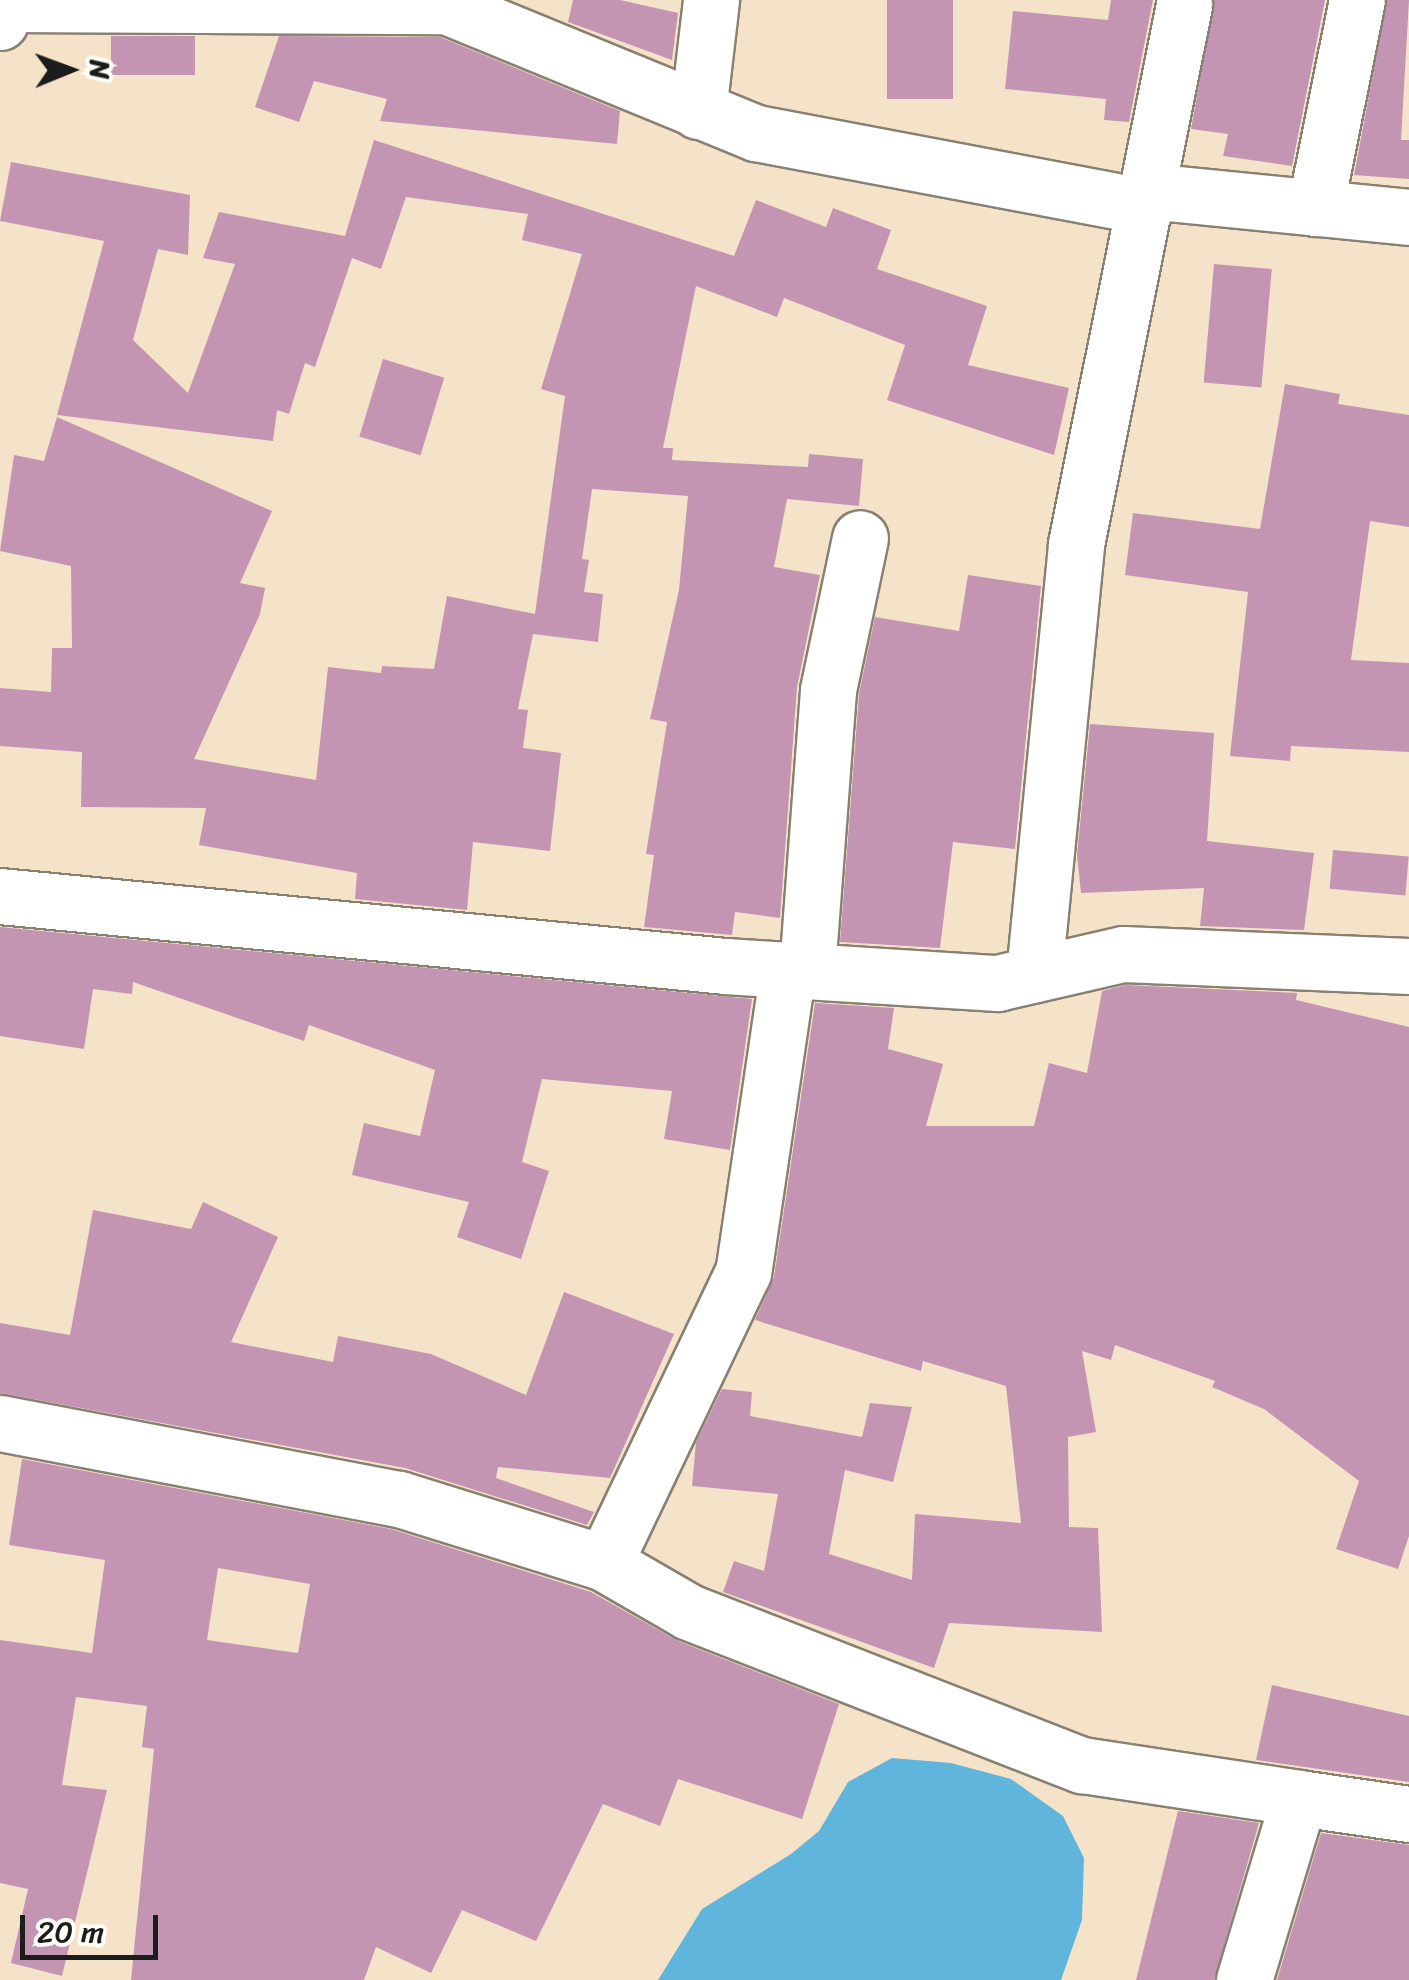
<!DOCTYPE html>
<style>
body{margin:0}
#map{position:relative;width:1409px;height:1980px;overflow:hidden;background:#f5e3c9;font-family:Sriracha,sans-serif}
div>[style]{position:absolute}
.water>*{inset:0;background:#5fb5dc}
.building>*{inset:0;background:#c495b2;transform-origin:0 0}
.roads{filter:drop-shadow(2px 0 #888072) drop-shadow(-2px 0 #888072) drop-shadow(0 2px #888072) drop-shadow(0 -2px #888072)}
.minor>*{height:55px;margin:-27.5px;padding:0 27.5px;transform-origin:27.5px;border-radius:27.5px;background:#fff}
span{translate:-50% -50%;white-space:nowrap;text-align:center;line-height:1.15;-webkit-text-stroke:9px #fdfcf7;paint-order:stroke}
.north{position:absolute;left:20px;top:20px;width:100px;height:100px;-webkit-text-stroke:8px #fdfcf7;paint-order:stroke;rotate:89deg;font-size:28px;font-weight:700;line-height:40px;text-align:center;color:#1c1c1c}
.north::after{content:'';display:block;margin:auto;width:35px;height:45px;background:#1c1c1c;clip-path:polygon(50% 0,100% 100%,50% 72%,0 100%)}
.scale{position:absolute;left:20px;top:1915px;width:138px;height:45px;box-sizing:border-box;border:5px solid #1c1c1c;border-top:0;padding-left:12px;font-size:30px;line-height:35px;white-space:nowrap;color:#1c1c1c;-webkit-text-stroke:8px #fdfcf7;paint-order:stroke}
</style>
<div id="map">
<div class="water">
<div style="clip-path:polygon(892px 1758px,951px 1763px,1011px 1779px,1063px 1816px,1084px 1858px,1082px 1920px,1061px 1980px,658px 1980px,702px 1909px,791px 1854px,819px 1831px,848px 1782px)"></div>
</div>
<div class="building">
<div style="clip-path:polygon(573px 0,620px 0,678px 13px,672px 60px,568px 22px)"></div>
<div style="left:887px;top:0;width:66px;height:99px"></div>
<div style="clip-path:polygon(1111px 0,1153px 0,1129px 122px,1104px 120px,1106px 99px,1005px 89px,1013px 11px,1108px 20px)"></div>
<div style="clip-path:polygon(1214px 0,1325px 0,1292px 166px,1223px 156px,1228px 134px,1191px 129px)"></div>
<div style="clip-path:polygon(1387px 0,1409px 0,1401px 140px,1409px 140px,1409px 179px,1354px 175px)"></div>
<div style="left:111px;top:36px;width:84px;height:39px"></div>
<div style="clip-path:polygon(279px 36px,440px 37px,620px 111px,617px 144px,380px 121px,387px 99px,314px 81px,299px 122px,255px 107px)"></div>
<div style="clip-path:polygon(374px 140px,734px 256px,756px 200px,826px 227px,833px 208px,891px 230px,877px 269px,987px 306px,968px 365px,1069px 388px,1054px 455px,887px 400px,905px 345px,784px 298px,777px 317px,696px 286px,663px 448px,673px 448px,672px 460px,808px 467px,809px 454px,863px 459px,859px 506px,787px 499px,774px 567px,820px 575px,797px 687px,780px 918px,735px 912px,732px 935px,644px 927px,654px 855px,646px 854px,667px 722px,650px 719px,679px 590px,688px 496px,592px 489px,582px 559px,589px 560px,584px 592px,603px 594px,598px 642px,533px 634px,518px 709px,528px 710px,523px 748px,561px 753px,550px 851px,473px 842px,467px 910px,355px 899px,357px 873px,199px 845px,206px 808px,81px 807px,82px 752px,0 746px,0 688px,51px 692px,52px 648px,72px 648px,71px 566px,0 551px,14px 455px,44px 461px,57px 417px,272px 511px,240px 583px,265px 588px,260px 614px,194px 759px,316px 780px,328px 667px,381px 673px,382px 666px,434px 669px,447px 596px,535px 614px,565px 396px,541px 389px,582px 254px,522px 240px,528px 214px,406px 197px,381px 269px,352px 258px,315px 367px,305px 363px,289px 414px,277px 410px,273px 441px,57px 415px,104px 241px,0 221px,11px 162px,190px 195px,188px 255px,158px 249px,133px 340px,188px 393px,235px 264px,203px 258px,219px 212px,345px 236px)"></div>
<div style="left:1214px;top:264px;width:58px;height:119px;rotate:5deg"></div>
<div style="left:383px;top:359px;width:64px;height:81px;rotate:17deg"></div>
<div style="clip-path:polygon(1285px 384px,1340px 394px,1338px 404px,1409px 415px,1409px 527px,1370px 521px,1351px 660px,1409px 663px,1409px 752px,1291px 746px,1290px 761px,1230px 756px,1248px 592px,1125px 575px,1133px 513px,1260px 529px)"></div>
<div style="clip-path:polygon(968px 575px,1041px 586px,1015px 849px,953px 842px,940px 948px,840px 942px,859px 694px,875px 617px,959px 631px)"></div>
<div style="clip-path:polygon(1090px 724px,1214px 733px,1207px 841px,1314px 853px,1304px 930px,1200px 926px,1204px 888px,1081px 893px,1077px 855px)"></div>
<div style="left:1333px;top:850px;width:76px;height:39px;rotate:5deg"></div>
<div style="clip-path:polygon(0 927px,752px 999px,730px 1150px,664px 1139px,672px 1091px,542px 1079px,522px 1162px,549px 1171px,521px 1259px,457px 1237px,469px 1202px,352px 1175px,364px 1123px,420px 1136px,435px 1070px,309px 1025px,304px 1041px,133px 982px,132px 994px,93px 989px,84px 1049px,0 1036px)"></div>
<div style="clip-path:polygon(1126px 985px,1297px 993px,1296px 1000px,1409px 1027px,1409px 1536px,1398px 1569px,1336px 1549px,1359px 1481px,1264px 1409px,1212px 1387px,1215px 1381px,1115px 1345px,1111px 1360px,1082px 1351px,1096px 1432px,1068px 1437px,1069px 1527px,1098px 1528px,1102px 1632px,949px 1623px,934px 1668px,723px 1592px,734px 1561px,764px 1571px,778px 1494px,692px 1486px,696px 1442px,722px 1389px,752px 1392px,750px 1416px,862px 1437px,870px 1403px,912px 1407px,893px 1482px,845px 1470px,829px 1554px,912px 1580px,915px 1514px,1021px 1523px,1006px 1386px,923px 1361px,921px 1371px,755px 1320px,774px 1277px,815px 1003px,894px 1008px,888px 1049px,943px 1064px,926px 1126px,1034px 1126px,1049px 1063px,1087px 1073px,1102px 991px)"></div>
<div style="clip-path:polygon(203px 1202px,278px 1237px,231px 1342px,333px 1362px,338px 1336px,431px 1354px,526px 1395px,564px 1292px,674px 1334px,610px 1478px,498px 1467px,496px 1478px,594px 1512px,587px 1525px,405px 1468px,0 1393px,0 1323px,70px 1335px,93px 1210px,191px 1229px)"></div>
<div style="clip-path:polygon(evenodd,22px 1459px,391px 1529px,591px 1592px,678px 1641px,839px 1704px,802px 1819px,678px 1779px,660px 1826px,603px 1804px,536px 1941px,462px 1910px,431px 1973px,376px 1947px,364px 1980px,131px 1980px,154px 1749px,142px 1747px,147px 1706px,76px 1697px,62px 1785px,107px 1790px,62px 1976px,11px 1963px,28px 1889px,0 1883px,0 1640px,92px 1653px,105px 1560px,9px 1545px,22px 1459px,218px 1568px,310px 1584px,298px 1653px,207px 1640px,218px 1568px)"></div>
<div style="clip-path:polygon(1272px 1685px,1409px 1716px,1409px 1782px,1256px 1760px)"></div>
<div style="clip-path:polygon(1178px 1811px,1259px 1823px,1214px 1980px,1136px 1980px)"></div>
<div style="clip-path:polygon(1321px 1833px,1409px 1845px,1409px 1980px,1277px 1980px)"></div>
</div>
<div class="roads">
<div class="minor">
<div style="left:0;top:22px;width:19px;rotate:-72deg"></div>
<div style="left:6px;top:4px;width:440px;rotate:0.3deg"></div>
<div style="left:446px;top:6px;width:335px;rotate:22.3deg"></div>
<div style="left:756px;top:133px;width:397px;rotate:10.7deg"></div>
<div style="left:698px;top:111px;width:112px;rotate:-83.3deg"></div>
<div style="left:1149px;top:191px;width:261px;rotate:5.7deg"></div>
<div style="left:1315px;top:208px;width:212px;rotate:-78.6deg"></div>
<div style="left:0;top:896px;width:728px;rotate:5.51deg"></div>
<div style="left:725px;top:966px;width:273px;rotate:3.6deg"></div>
<div style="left:997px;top:983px;width:129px;rotate:-13deg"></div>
<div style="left:1123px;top:954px;width:286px;rotate:2.4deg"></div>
<div style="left:788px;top:969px;width:306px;rotate:98.4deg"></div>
<div style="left:743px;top:1272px;width:322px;rotate:115.5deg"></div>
<div style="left:604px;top:1563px;width:98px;rotate:30deg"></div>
<div style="left:689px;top:1612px;width:422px;rotate:21.3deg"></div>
<div style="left:1082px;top:1765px;width:219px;rotate:8.6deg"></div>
<div style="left:807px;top:970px;width:281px;rotate:-85.7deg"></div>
<div style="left:828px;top:690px;width:155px;rotate:-78.1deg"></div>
<div style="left:1034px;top:974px;width:432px;rotate:-84.4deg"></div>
<div style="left:1076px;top:544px;width:550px;rotate:-78.67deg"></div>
<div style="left:0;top:1423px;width:406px;rotate:10.8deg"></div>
<div style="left:399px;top:1499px;width:215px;rotate:17.3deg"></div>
<div style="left:1244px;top:1980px;width:190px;rotate:-73.2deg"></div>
<div style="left:1299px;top:1798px;width:111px;rotate:8.3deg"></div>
</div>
</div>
<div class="north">N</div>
<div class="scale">20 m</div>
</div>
